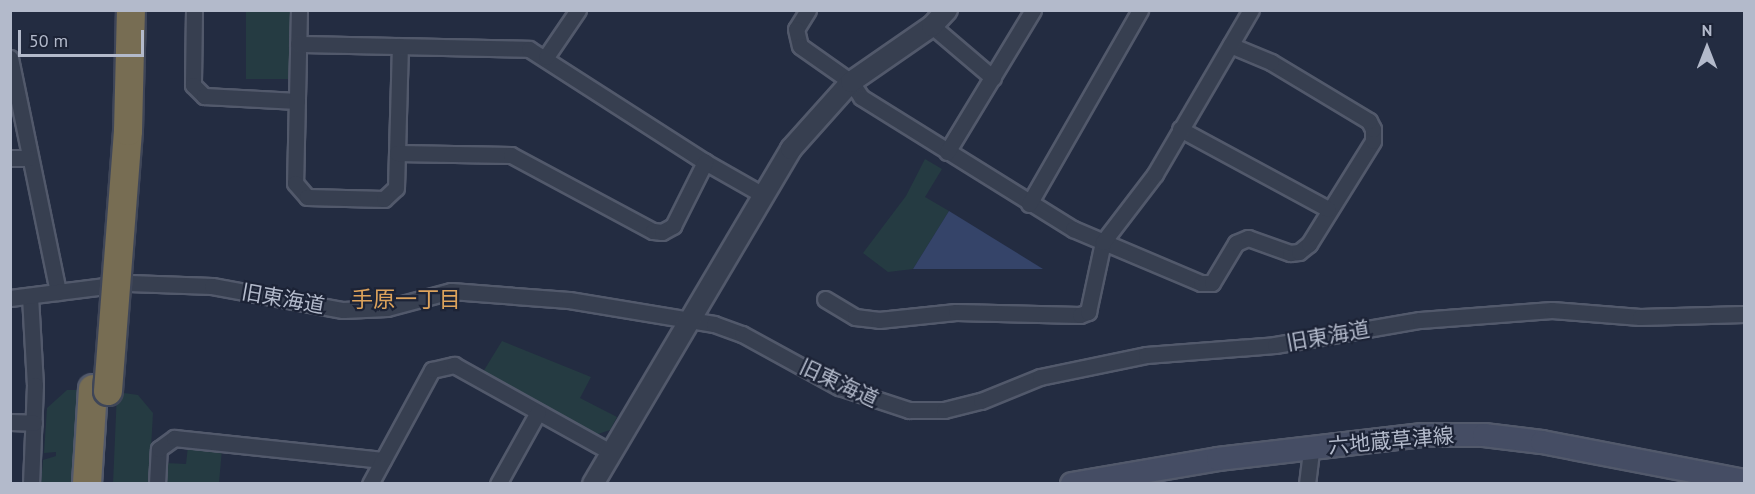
<!DOCTYPE html>
<meta charset="utf-8">
<style>
body{margin:0}
#map{position:relative;width:1755px;height:494px;overflow:hidden;background:#232c41;font-family:"PT Sans","Noto Sans JP",sans-serif}
div>[style]{position:absolute}
.green>*{inset:0;background:#253b42;transform-origin:0 0}
.water>*{inset:0;background:#354469}
.roads{filter:drop-shadow(2px 0 #52596b) drop-shadow(-2px 0 #52596b) drop-shadow(0 2px #52596b) drop-shadow(0 -2px #52596b)}
.minor>*{height:15px;margin:-7.5px;padding:0 7.5px;transform-origin:7.5px;border-radius:7.5px;background:#373f50}
.tertiary>*{height:20px;margin:-10px;padding:0 10px;transform-origin:10px;border-radius:10px;background:#373f50}
.secondary>*{height:22px;margin:-11px;padding:0 11px;transform-origin:11px;border-radius:11px;background:#454d64}
.motorway>*{height:28px;margin:-14px;padding:0 14px;transform-origin:14px;border-radius:14px;background:#776d53}
.bridges{filter:drop-shadow(2px 0 #3f4658) drop-shadow(-2px 0 #3f4658) drop-shadow(0 2px #3f4658) drop-shadow(0 -2px #3f4658)}
.motorway-bridge>*{height:28px;margin:-14px;padding:0 14px;transform-origin:14px;border-radius:14px;background:#776d53}
span{translate:-50% -50%;white-space:nowrap;text-align:center;line-height:1.15;-webkit-text-stroke:4.5px #1c2336;paint-order:stroke}
.street-label{font-size:21px;color:#b3bacb}
.neighbourhood-label{font-size:22px;color:#dda35c}
.frame{position:absolute;inset:0;border:12px solid #b3bacb;pointer-events:none}
.north{position:absolute;left:1677px;top:18px;width:60px;height:60px;-webkit-text-stroke:4px #1c2336;paint-order:stroke;rotate:0deg;font-size:16px;font-weight:700;line-height:24px;text-align:center;color:#b3bacb}
.north::after{content:'';display:block;margin:auto;width:21px;height:27px;background:#b3bacb;clip-path:polygon(50% 0,100% 100%,50% 72%,0 100%)}
.scale{position:absolute;left:18px;top:30px;width:126px;height:27px;box-sizing:border-box;border:3px solid #b3bacb;border-top:0;padding-left:8px;font-size:18px;line-height:21px;white-space:nowrap;color:#b3bacb;-webkit-text-stroke:4px #1c2336;paint-order:stroke}
</style>
<div id="map">
<div class="green">
<div style="left:246px;top:11px;width:45px;height:68px"></div>
<div style="clip-path:polygon(925px 159px,942px 169px,925px 197px,949px 211px,913px 269px,888px 272px,863px 253px,906px 196px)"></div>
<div style="clip-path:polygon(502px 341px,591px 377px,580px 398px,617px 417px,610px 430px,595px 435px,483px 372px)"></div>
<div style="clip-path:polygon(67px 390px,83px 390px,76px 483px,41px 484px,43px 460px,56px 456px,56px 452px,44px 453px,47px 408px)"></div>
<div style="clip-path:polygon(117px 392px,138px 395px,153px 413px,149px 483px,113px 484px)"></div>
<div style="clip-path:polygon(188px 446px,222px 449px,219px 483px,165px 484px,166px 463px,186px 464px)"></div>
</div>
<div class="water">
<div style="clip-path:polygon(949px 211px,1043px 269px,913px 269px)"></div>
</div>
<div class="roads">
<div class="minor">
<div style="left:194px;top:10px;width:75px;rotate:90.8deg"></div>
<div style="left:193px;top:85px;width:16px;rotate:45deg"></div>
<div style="left:204px;top:96px;width:93px;rotate:3.1deg"></div>
<div style="left:299px;top:10px;width:173px;rotate:91.3deg"></div>
<div style="left:295px;top:183px;width:18px;rotate:49deg"></div>
<div style="left:307px;top:197px;width:77px;rotate:1.5deg"></div>
<div style="left:384px;top:199px;width:16px;rotate:-43deg"></div>
<div style="left:396px;top:188px;width:142px;rotate:-88.4deg"></div>
<div style="left:808px;top:10px;width:22px;rotate:122deg"></div>
<div style="left:796px;top:29px;width:17px;rotate:77deg"></div>
<div style="left:800px;top:46px;width:62px;rotate:35.2deg"></div>
<div style="left:851px;top:82px;width:18px;rotate:56deg"></div>
<div style="left:861px;top:97px;width:250px;rotate:31.9deg"></div>
<div style="left:1073px;top:229px;width:139px;rotate:22.9deg"></div>
<div style="left:1201px;top:283px;width:11px"></div>
<div style="left:1212px;top:283px;width:47px;rotate:-59deg"></div>
<div style="left:1236px;top:243px;width:13px;rotate:-23deg"></div>
<div style="left:1248px;top:238px;width:45px;rotate:19.7deg"></div>
<div style="left:1290px;top:253px;width:9px;rotate:-6deg"></div>
<div style="left:1299px;top:252px;width:13px;rotate:-39deg"></div>
<div style="left:1309px;top:244px;width:121px;rotate:-58.1deg"></div>
<div style="left:1373px;top:141px;width:12px;rotate:-90deg"></div>
<div style="left:1373px;top:129px;width:9px;rotate:-117deg"></div>
<div style="left:1369px;top:121px;width:114px;rotate:-149deg"></div>
<div style="left:1271px;top:62px;width:44px;rotate:-157.5deg"></div>
<div style="left:932px;top:26px;width:80px;rotate:40.4deg"></div>
<div style="left:298px;top:44px;width:231px;rotate:1.2deg"></div>
<div style="left:529px;top:49px;width:209px;rotate:32.7deg"></div>
<div style="left:705px;top:162px;width:67px;rotate:29.6deg"></div>
<div style="left:546px;top:57px;width:57px;rotate:-55.8deg"></div>
<div style="left:10px;top:58px;width:239px;rotate:78.4deg"></div>
<div style="left:1180px;top:129px;width:168px;rotate:28.4deg"></div>
<div style="left:947px;top:152px;width:166px;rotate:-58.8deg"></div>
<div style="left:397px;top:153px;width:114px;rotate:1deg"></div>
<div style="left:511px;top:155px;width:161px;rotate:28.2deg"></div>
<div style="left:653px;top:231px;width:9px;rotate:6deg"></div>
<div style="left:662px;top:232px;width:13px;rotate:-29deg"></div>
<div style="left:673px;top:226px;width:72px;rotate:-63.4deg"></div>
<div style="left:10px;top:158px;width:19px"></div>
<div style="left:1029px;top:204px;width:224px;rotate:-60.2deg"></div>
<div style="left:30px;top:296px;width:89px;rotate:86.8deg"></div>
<div style="left:35px;top:385px;width:99px;rotate:92.3deg"></div>
<div style="left:10px;top:298px;width:120px;rotate:-7.2deg"></div>
<div style="left:129px;top:283px;width:83px;rotate:2.1deg"></div>
<div style="left:212px;top:286px;width:133px;rotate:10.4deg"></div>
<div style="left:343px;top:310px;width:44px;rotate:-2.6deg"></div>
<div style="left:387px;top:308px;width:66px;rotate:-14.9deg"></div>
<div style="left:451px;top:291px;width:118px;rotate:4.4deg"></div>
<div style="left:569px;top:300px;width:147px;rotate:9.4deg"></div>
<div style="left:714px;top:324px;width:30px;rotate:20deg"></div>
<div style="left:742px;top:334px;width:111px;rotate:28.7deg"></div>
<div style="left:839px;top:387px;width:74px;rotate:18.2deg"></div>
<div style="left:909px;top:410px;width:35px"></div>
<div style="left:944px;top:410px;width:38px;rotate:-14deg"></div>
<div style="left:981px;top:401px;width:64px;rotate:-22.1deg"></div>
<div style="left:1040px;top:377px;width:108px;rotate:-11.7deg"></div>
<div style="left:1146px;top:355px;width:129px;rotate:-4.4deg"></div>
<div style="left:1275px;top:345px;width:147px;rotate:-9.8deg"></div>
<div style="left:1420px;top:320px;width:132px;rotate:-4.3deg"></div>
<div style="left:1552px;top:310px;width:88px;rotate:4.5deg"></div>
<div style="left:1640px;top:317px;width:104px;rotate:-1.7deg"></div>
<div style="left:825px;top:299px;width:35px;rotate:31deg"></div>
<div style="left:855px;top:317px;width:24px;rotate:7deg"></div>
<div style="left:879px;top:320px;width:77px;rotate:-5.9deg"></div>
<div style="left:956px;top:312px;width:124px;rotate:1.4deg"></div>
<div style="left:1080px;top:315px;width:9px;rotate:-21deg"></div>
<div style="left:1088px;top:312px;width:72px;rotate:-77.9deg"></div>
<div style="left:1103px;top:242px;width:86px;rotate:-52.6deg"></div>
<div style="left:1155px;top:174px;width:190px;rotate:-59.7deg"></div>
<div style="left:10px;top:422px;width:24px;rotate:2deg"></div>
<div style="left:157px;top:484px;width:35px;rotate:-87deg"></div>
<div style="left:159px;top:449px;width:19px;rotate:-36deg"></div>
<div style="left:174px;top:438px;width:210px;rotate:6deg"></div>
<div style="left:370px;top:484px;width:130px;rotate:-61.5deg"></div>
<div style="left:432px;top:370px;width:23px;rotate:-13deg"></div>
<div style="left:454px;top:365px;width:181px;rotate:29.1deg"></div>
<div style="left:498px;top:484px;width:82px;rotate:-60.9deg"></div>
<div style="left:1307px;top:484px;width:35px;rotate:-83deg"></div>
</div>
<div class="tertiary">
<div style="left:593px;top:484px;width:389px;rotate:-59.4deg"></div>
<div style="left:791px;top:149px;width:90px;rotate:-48.2deg"></div>
<div style="left:851px;top:82px;width:98px;rotate:-34.7deg"></div>
<div style="left:932px;top:26px;width:22px;rotate:-47deg"></div>
</div>
<div class="secondary">
<div style="left:1072px;top:484px;width:148px;rotate:-9.7deg"></div>
<div style="left:1218px;top:459px;width:206px;rotate:-6.7deg"></div>
<div style="left:1423px;top:435px;width:61px"></div>
<div style="left:1484px;top:435px;width:58px;rotate:6.9deg"></div>
<div style="left:1542px;top:442px;width:206px;rotate:10.9deg"></div>
</div>
<div class="motorway">
<div style="left:87px;top:484px;width:95px;rotate:-86.4deg"></div>
</div>
</div>
<div class="bridges">
<div class="motorway-bridge">
<div style="left:108px;top:391px;width:261px;rotate:-85.6deg"></div>
<div style="left:128px;top:131px;width:121px;rotate:-88.6deg"></div>
</div>
</div>
<div class="street-label">
<span style="left:283px;top:299px;rotate:10deg">旧東海道</span>
<span style="left:1328px;top:336px;rotate:-10deg">旧東海道</span>
<span style="left:839px;top:383px;rotate:25deg">旧東海道</span>
<span style="left:1391px;top:441px;rotate:-5deg">六地蔵草津線</span>
</div>
<div class="neighbourhood-label">
<span style="left:406px;top:300px">手原一丁目</span>
</div>
<div class="frame"></div>
<div class="north">N</div>
<div class="scale">50 m</div>
</div>
